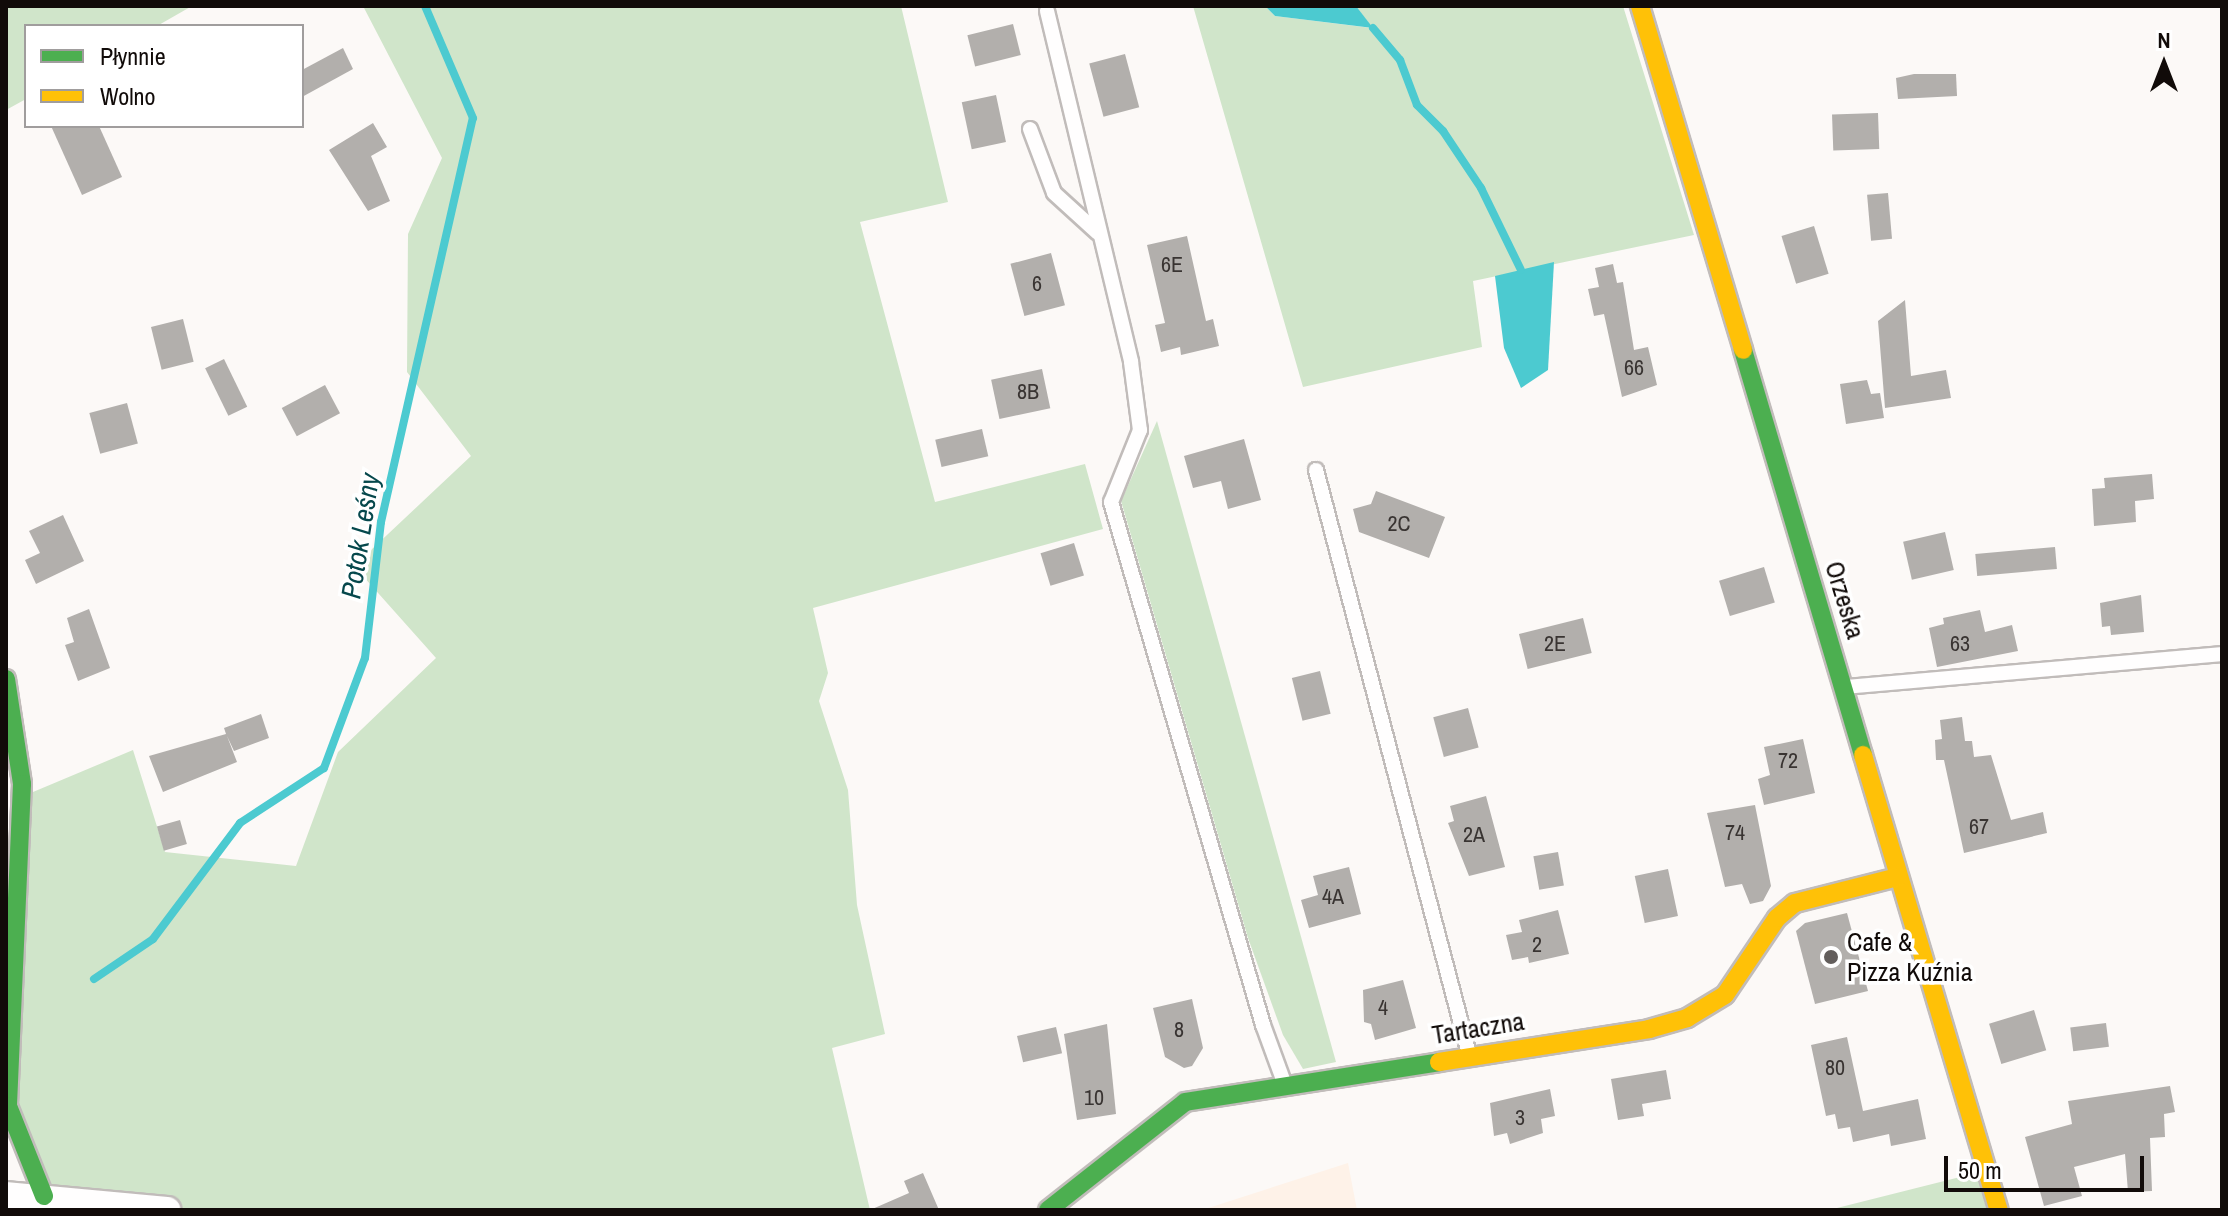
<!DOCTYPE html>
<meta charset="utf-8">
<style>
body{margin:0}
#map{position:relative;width:2228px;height:1216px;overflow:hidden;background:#fcf9f7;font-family:"Archivo Narrow",sans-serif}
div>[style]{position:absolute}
.industrial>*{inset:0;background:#fef2e8}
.green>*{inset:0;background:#d0e5ca}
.water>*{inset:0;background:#4ccad0}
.stream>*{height:8px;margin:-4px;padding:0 4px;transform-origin:4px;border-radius:4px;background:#4ccad0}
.building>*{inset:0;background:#b2afac;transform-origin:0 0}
.roads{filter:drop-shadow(2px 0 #c1bcba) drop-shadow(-2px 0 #c1bcba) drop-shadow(0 2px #c1bcba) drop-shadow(0 -2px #c1bcba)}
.lane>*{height:14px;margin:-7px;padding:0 7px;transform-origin:7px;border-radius:7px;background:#fffefe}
.street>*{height:26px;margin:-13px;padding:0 13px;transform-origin:13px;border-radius:13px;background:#fffefe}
.fast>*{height:18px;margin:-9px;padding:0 9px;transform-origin:9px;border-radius:9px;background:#4caf50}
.slow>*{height:18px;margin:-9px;padding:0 9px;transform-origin:9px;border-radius:9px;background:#ffc107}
.dots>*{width:22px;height:22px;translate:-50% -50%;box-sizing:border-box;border:4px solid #fff;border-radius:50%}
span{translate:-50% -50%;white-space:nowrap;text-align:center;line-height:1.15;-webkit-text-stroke:7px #fff;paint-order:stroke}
.number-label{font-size:22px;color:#393432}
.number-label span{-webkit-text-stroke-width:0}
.street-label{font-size:26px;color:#110b09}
.poi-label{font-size:26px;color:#110b09}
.left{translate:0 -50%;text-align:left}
.water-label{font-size:28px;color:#06484c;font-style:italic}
.frame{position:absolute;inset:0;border:8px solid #110b09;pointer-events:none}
.legend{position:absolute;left:24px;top:24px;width:280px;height:104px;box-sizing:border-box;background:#fff;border:2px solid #a09d9d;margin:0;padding:10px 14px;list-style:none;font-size:24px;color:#110b09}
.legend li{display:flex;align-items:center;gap:16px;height:40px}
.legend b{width:40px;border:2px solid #a09d9d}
.north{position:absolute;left:2124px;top:24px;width:80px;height:80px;-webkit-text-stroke:6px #fff;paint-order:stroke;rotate:0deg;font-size:22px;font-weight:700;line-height:32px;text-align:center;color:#110b09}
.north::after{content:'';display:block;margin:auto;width:28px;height:36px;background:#110b09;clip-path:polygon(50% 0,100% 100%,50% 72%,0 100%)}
.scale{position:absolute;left:1944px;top:1156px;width:200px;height:36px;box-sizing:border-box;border:4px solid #110b09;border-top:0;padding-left:10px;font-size:24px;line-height:28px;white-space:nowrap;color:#110b09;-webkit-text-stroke:6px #fff;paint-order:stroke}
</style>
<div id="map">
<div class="industrial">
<div style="clip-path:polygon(1348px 1163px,1357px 1210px,1201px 1210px,1202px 1210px)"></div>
</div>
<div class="green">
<div style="clip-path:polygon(6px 6px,192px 6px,157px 26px,26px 26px,26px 99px,6px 110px)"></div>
<div style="clip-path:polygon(363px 6px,901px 6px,948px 202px,860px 222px,935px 502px,1085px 464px,1103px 529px,813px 608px,828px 673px,819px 701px,848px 790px,857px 905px,885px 1034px,832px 1048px,870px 1210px,6px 1210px,6px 1195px,43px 1196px,8px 1106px,33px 792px,133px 750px,165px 852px,296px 866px,338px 752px,436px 658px,354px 566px,471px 456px,407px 372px,408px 234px,442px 158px)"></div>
<div style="clip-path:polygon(1193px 6px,1265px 6px,1275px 16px,1372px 28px,1356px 6px,1623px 6px,1694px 235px,1473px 281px,1482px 347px,1303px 387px)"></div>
<div style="clip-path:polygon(1157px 421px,1336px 1062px,1303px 1069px,1283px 1035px,1248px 938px,1121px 501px)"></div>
<div style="clip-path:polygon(1976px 1173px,1987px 1210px,1829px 1210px)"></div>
</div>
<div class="water">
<div style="clip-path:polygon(1265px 6px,1356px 6px,1373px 28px,1275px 16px)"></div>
<div style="clip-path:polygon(1554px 262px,1548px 370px,1521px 388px,1504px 348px,1495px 276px)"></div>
</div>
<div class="stream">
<div style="left:1373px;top:28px;width:42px;rotate:49.8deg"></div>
<div style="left:1400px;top:60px;width:48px;rotate:69.3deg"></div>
<div style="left:1417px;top:105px;width:37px;rotate:45deg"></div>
<div style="left:1443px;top:131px;width:69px;rotate:56.3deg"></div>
<div style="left:1481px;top:188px;width:91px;rotate:64deg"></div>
<div style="left:94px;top:979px;width:71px;rotate:-34.1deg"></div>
<div style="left:153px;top:939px;width:145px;rotate:-53.1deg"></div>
<div style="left:240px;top:823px;width:100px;rotate:-33.2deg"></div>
<div style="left:324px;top:768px;width:117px;rotate:-69.6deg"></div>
<div style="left:365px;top:658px;width:137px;rotate:-83.3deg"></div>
<div style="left:381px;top:522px;width:414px;rotate:-77.2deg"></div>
<div style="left:473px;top:118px;width:122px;rotate:-113.2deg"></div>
</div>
<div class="building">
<div style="left:1013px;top:24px;width:32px;height:47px;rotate:76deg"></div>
<div style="clip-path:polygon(343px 48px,353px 69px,302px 97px,302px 70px)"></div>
<div style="left:1125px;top:54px;width:55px;height:37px;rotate:75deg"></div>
<div style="clip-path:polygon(1914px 74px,1956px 74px,1957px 96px,1898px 99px,1896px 78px)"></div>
<div style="left:996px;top:95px;width:48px;height:35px;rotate:78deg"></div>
<div style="left:1878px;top:113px;width:36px;height:46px;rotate:88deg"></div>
<div style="clip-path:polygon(373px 123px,387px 147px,371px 156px,390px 201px,368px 211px,329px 150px)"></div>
<div style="clip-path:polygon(51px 126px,99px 126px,122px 177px,82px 195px)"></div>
<div style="left:1888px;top:193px;width:46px;height:21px;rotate:85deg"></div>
<div style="left:1814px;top:226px;width:50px;height:34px;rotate:73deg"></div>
<div style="clip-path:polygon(1187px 236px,1206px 321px,1213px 319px,1219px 346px,1181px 355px,1180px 347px,1161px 352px,1155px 325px,1165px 323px,1147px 245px)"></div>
<div style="left:1051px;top:253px;width:54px;height:42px;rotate:75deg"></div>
<div style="clip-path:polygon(1613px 264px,1617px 283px,1623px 282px,1634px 350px,1648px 347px,1657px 385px,1622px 397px,1604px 314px,1594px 316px,1588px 289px,1599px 287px,1595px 268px)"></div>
<div style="clip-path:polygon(1905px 300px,1911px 376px,1946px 370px,1951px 398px,1885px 408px,1878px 321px)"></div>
<div style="left:183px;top:319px;width:44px;height:33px;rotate:76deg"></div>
<div style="left:224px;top:359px;width:53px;height:21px;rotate:64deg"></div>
<div style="left:1042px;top:369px;width:40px;height:52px;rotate:78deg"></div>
<div style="clip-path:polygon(1867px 380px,1871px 394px,1880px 393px,1884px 418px,1846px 424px,1840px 384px)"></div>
<div style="left:325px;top:385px;width:32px;height:49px;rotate:62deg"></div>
<div style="left:127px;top:403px;width:42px;height:39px;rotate:75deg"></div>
<div style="left:982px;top:429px;width:28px;height:48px;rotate:77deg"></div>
<div style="clip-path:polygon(1244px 439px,1261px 500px,1228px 509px,1221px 481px,1193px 488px,1184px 456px)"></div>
<div style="clip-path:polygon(2152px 474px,2154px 499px,2135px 501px,2136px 522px,2094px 526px,2092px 489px,2105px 488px,2104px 478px)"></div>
<div style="clip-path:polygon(1376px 491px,1445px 517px,1429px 558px,1359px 532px,1353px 509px,1371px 504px)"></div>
<div style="clip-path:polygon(63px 515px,84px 561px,36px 584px,25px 560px,40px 553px,29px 531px)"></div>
<div style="left:1945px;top:532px;width:39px;height:43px;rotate:77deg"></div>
<div style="left:1074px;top:543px;width:34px;height:35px;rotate:73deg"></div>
<div style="left:2055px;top:547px;width:22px;height:80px;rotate:85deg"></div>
<div style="left:1764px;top:567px;width:37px;height:47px;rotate:73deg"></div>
<div style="clip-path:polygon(2141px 595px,2144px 632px,2111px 635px,2110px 626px,2102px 627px,2100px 603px)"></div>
<div style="clip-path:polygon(89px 609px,110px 668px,78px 681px,65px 645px,74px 642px,67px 618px)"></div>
<div style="clip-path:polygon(1980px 610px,1985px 632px,2012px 625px,2018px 651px,1937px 667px,1929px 628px,1944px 624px,1943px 618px)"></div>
<div style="left:1583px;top:618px;width:36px;height:66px;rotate:76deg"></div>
<div style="left:1320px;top:671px;width:44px;height:29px;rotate:76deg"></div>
<div style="left:1468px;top:708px;width:41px;height:36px;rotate:75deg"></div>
<div style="clip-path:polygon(261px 714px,269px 738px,234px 751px,227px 736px,237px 762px,163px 792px,149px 756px,226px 734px,224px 728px)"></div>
<div style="clip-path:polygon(1962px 717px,1965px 741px,1972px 741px,1974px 757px,1991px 755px,2011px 820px,2043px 812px,2047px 833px,1964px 853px,1944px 760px,1936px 760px,1935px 740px,1942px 739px,1940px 720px)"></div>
<div style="clip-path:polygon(1803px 739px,1815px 793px,1764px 805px,1758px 779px,1770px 775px,1764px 747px)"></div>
<div style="clip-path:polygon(1486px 796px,1505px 867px,1469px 876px,1448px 823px,1454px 821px,1450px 806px)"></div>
<div style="clip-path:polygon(1755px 805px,1771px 886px,1763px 901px,1750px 904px,1742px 884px,1725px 887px,1707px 813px)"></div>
<div style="left:180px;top:820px;width:25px;height:24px;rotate:74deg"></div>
<div style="left:1558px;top:852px;width:34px;height:25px;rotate:80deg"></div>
<div style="clip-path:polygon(1349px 867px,1361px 914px,1309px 928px,1301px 900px,1318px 895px,1313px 876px)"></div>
<div style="left:1668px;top:869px;width:48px;height:34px;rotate:78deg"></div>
<div style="clip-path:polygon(1558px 910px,1569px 954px,1529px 963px,1528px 957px,1512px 960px,1506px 935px,1522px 932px,1519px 920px)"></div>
<div style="clip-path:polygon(1847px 913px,1868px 991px,1815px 1004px,1796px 931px,1805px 923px)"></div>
<div style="clip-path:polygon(1403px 980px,1416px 1028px,1375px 1040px,1371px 1024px,1364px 1022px,1363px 990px)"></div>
<div style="clip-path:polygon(1192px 999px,1203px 1048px,1192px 1066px,1184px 1068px,1165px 1057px,1153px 1008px)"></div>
<div style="left:2034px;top:1010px;width:42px;height:47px;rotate:73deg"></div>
<div style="left:2106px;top:1023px;width:24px;height:36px;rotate:83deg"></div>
<div style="clip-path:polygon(1107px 1024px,1116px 1114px,1077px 1120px,1064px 1034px)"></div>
<div style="left:1056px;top:1027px;width:27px;height:40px;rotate:77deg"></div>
<div style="clip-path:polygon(1847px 1037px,1863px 1111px,1918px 1099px,1926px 1139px,1891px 1146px,1889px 1134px,1853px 1142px,1850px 1127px,1838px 1129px,1835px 1114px,1826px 1116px,1811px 1045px)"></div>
<div style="clip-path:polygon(1666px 1070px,1671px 1099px,1642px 1104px,1644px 1116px,1618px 1120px,1611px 1079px)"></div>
<div style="clip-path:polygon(2170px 1086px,2175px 1112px,2164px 1114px,2165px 1137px,2150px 1138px,2152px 1191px,2128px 1192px,2125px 1154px,2074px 1167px,2082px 1196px,2044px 1206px,2025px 1137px,2072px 1124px,2068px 1101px)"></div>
<div style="clip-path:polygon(1550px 1089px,1555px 1116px,1541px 1119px,1543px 1133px,1510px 1144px,1507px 1133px,1494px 1136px,1490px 1103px)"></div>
<div style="clip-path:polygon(923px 1173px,939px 1210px,870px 1210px,909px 1193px,904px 1181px)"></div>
</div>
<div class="roads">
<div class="lane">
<div style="left:1047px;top:11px;width:361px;rotate:76.5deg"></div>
<div style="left:1131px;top:362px;width:69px;rotate:82.5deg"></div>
<div style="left:1140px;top:430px;width:78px;rotate:111.9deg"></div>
<div style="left:1111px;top:502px;width:545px;rotate:73.79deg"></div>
<div style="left:1263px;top:1025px;width:64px;rotate:69.9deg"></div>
<div style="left:1030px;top:129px;width:68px;rotate:69.4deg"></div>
<div style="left:1054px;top:193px;width:59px;rotate:42.3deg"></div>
<div style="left:1316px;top:470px;width:604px;rotate:75.32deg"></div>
<div style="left:1845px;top:687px;width:378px;rotate:-5deg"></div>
</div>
<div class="street">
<div style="left:6px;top:1195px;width:162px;rotate:5.3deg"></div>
</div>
<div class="fast">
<div style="left:1743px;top:350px;width:422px;rotate:73.5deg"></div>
<div style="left:6px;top:679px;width:106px;rotate:81.3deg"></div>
<div style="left:22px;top:784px;width:322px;rotate:92.5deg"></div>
<div style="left:8px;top:1106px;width:97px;rotate:68.2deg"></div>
<div style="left:1048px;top:1210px;width:174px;rotate:-38.2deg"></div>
<div style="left:1185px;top:1102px;width:257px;rotate:-8.9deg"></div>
</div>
<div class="slow">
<div style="left:1640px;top:6px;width:359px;rotate:73.3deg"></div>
<div style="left:1863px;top:755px;width:475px;rotate:73.4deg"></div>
<div style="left:1439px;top:1062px;width:213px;rotate:-8.9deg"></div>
<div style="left:1649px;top:1029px;width:40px;rotate:-16deg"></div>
<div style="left:1687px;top:1018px;width:44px;rotate:-31.2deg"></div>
<div style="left:1725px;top:995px;width:93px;rotate:-56deg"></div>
<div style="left:1777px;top:918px;width:23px;rotate:-40deg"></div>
<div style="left:1795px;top:903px;width:106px;rotate:-14.2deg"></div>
</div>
</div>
<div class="dots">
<div style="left:1831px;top:957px;background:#635e5c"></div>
</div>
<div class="number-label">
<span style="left:1172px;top:265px">6E</span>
<span style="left:1037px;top:284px">6</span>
<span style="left:1634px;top:368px">66</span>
<span style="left:1028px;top:392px">8B</span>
<span style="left:1399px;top:524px">2C</span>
<span style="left:1555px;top:644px">2E</span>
<span style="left:1960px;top:644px">63</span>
<span style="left:1788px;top:761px">72</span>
<span style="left:1979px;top:827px">67</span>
<span style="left:1735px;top:833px">74</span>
<span style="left:1474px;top:835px">2A</span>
<span style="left:1333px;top:897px">4A</span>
<span style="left:1537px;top:945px">2</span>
<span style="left:1383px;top:1008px">4</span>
<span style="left:1179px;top:1030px">8</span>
<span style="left:1835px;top:1068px">80</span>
<span style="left:1094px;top:1098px">10</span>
<span style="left:1520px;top:1118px">3</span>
</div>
<div class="street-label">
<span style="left:1845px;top:600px;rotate:73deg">Orzeska</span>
<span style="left:1478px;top:1028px;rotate:-9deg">Tartaczna</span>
</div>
<div class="poi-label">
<span class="left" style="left:1847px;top:957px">Cafe &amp;<br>Pizza Kuźnia</span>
</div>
<div class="water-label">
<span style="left:360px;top:536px;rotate:-81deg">Potok Leśny</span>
</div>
<div class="frame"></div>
<ul class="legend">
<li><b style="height:10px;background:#4caf50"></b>Płynnie</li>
<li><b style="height:10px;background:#ffc107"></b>Wolno</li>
</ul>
<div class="north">N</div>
<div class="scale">50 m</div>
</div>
